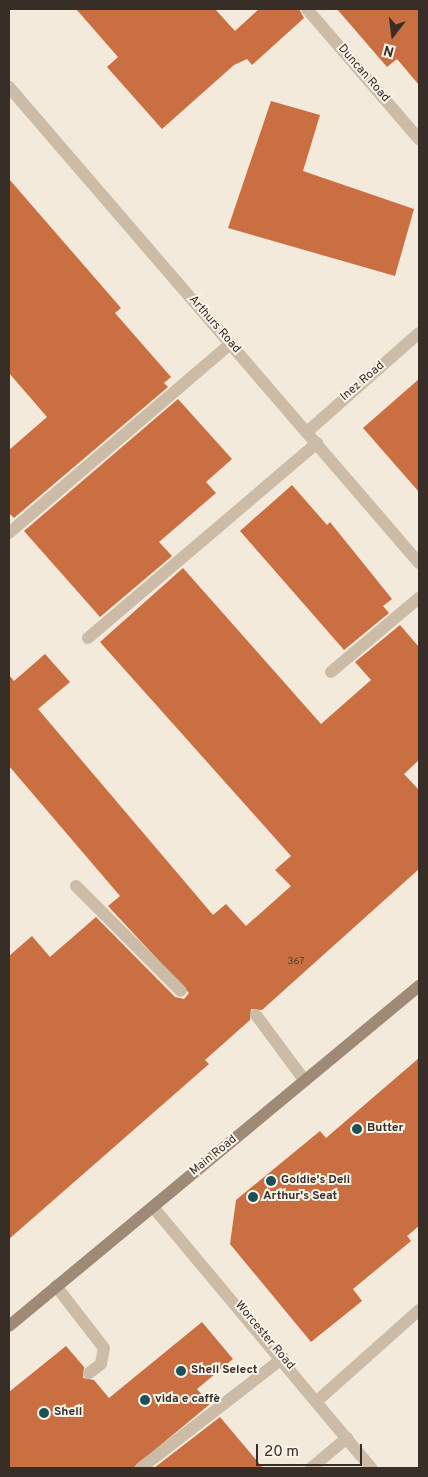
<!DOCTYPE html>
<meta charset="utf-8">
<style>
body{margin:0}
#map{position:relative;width:428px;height:1477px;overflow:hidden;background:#f3eadb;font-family:Overpass,sans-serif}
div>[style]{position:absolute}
.building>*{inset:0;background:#ca6f42}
.lane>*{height:12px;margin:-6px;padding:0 6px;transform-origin:6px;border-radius:6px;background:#cbbba7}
.street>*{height:12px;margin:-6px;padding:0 6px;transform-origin:6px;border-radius:6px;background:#cbbba7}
.secondary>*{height:12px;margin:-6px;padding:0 6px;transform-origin:6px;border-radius:6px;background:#9f8a78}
.dots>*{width:14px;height:14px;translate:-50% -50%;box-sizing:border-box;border:2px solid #faf3e8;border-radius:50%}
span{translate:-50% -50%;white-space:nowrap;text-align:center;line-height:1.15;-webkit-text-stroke:4px #faf3e8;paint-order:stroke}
.number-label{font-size:10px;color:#5c3e2e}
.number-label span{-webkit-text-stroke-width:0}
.street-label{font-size:12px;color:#372e28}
.poi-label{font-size:12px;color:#372e28;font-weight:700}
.left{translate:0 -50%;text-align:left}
.frame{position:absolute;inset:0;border:10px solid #372e28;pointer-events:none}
.north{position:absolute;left:368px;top:10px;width:50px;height:50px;-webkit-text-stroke:4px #faf3e8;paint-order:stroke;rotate:195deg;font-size:14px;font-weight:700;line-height:20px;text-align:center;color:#372e28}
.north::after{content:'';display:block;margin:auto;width:18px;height:22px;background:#372e28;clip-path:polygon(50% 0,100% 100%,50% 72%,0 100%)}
.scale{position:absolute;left:256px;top:1444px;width:106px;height:22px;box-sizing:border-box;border:2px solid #372e28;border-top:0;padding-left:6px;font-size:15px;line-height:18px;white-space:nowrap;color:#372e28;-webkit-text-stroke:4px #faf3e8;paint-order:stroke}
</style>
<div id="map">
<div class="building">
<div style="clip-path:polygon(76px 9px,215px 9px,235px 31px,259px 9px,299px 9px,304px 18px,252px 65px,247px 59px,234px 65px,162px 129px,107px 67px,118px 57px)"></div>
<div style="clip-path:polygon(337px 9px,419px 9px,419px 85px,397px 59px,387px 67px)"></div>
<div style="clip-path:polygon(271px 101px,320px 115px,303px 171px,414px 209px,395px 276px,228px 228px)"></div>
<div style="clip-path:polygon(9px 179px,121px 308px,115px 313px,171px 377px,164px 383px,168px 387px,14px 518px,9px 513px,9px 450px,47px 417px,9px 373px)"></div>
<div style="clip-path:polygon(419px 379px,419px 492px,363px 428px)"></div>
<div style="clip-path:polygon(178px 399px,232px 459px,206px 482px,216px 493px,159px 542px,172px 556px,100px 617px,24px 531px)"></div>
<div style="clip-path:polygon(292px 485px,327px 525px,330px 522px,392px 599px,383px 606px,389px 613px,344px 650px,240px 531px)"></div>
<div style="clip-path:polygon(183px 568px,321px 724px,371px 680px,355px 662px,400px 625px,419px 647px,419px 760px,404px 774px,419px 790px,419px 869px,262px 1010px,251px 1009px,250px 1020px,205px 1060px,209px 1064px,9px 1239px,9px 956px,32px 936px,50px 957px,96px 917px,175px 997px,184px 999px,189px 993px,108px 906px,120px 896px,9px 766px,9px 675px,14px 681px,45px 654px,70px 682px,38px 709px,213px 915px,226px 904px,246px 926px,291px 886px,275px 870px,291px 856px,100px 642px)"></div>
<div style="clip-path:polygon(419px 1058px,419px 1226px,407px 1236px,411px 1241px,353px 1289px,362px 1301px,311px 1342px,230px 1244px,236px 1200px,320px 1131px,326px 1138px)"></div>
<div style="clip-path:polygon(202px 1322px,233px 1359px,197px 1389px,210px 1404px,133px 1468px,9px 1468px,9px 1392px,66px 1346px,84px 1367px,83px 1378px,94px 1380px,109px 1398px)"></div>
<div style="clip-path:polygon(220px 1417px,263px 1468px,154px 1468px)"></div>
</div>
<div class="lane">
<div style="left:9px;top:533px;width:291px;rotate:-40.5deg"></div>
<div style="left:88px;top:638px;width:301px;rotate:-40.4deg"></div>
<div style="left:331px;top:672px;width:115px;rotate:-40.1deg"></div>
<div style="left:76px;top:886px;width:148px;rotate:45deg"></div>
<div style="left:256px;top:1015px;width:82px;rotate:53.4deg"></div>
<div style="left:56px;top:1286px;width:78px;rotate:52.3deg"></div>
<div style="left:104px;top:1348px;width:16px;rotate:101deg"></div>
<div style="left:101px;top:1364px;width:15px;rotate:143deg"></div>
<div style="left:317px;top:1401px;width:137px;rotate:-41.7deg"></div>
<div style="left:141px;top:1468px;width:180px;rotate:-37.8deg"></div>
<div style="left:311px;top:1468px;width:47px;rotate:-39.8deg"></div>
</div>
<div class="street">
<div style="left:307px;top:9px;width:172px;rotate:49.3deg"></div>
<div style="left:9px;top:87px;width:628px;rotate:49.26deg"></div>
<div style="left:307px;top:432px;width:149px;rotate:-41.5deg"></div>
<div style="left:153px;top:1207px;width:340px;rotate:50.1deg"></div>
</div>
<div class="secondary">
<div style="left:9px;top:1326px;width:533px;rotate:-39.67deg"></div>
</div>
<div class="dots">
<div style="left:357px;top:1129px;background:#1c515a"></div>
<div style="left:271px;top:1181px;background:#1c515a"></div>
<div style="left:253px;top:1197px;background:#1c515a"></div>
<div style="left:181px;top:1371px;background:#1c515a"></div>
<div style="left:145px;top:1400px;background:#1c515a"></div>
<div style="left:44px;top:1413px;background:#1c515a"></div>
</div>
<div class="number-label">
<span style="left:296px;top:962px">367</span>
</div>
<div class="street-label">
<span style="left:363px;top:74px;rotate:49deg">Duncan Road</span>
<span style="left:214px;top:325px;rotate:49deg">Arthurs Road</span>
<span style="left:363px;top:382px;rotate:-41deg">Inez Road</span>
<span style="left:214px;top:1156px;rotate:-39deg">Main Road</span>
<span style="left:264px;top:1336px;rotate:50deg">Worcester Road</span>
</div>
<div class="poi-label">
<span class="left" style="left:367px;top:1129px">Butter</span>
<span class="left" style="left:281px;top:1181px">Goldie's Deli</span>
<span class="left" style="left:263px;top:1197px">Arthur's Seat</span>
<span class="left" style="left:191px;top:1371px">Shell Select</span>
<span class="left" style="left:155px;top:1400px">vida e caffè</span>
<span class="left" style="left:54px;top:1413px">Shell</span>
</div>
<div class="frame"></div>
<div class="north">N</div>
<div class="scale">20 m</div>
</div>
